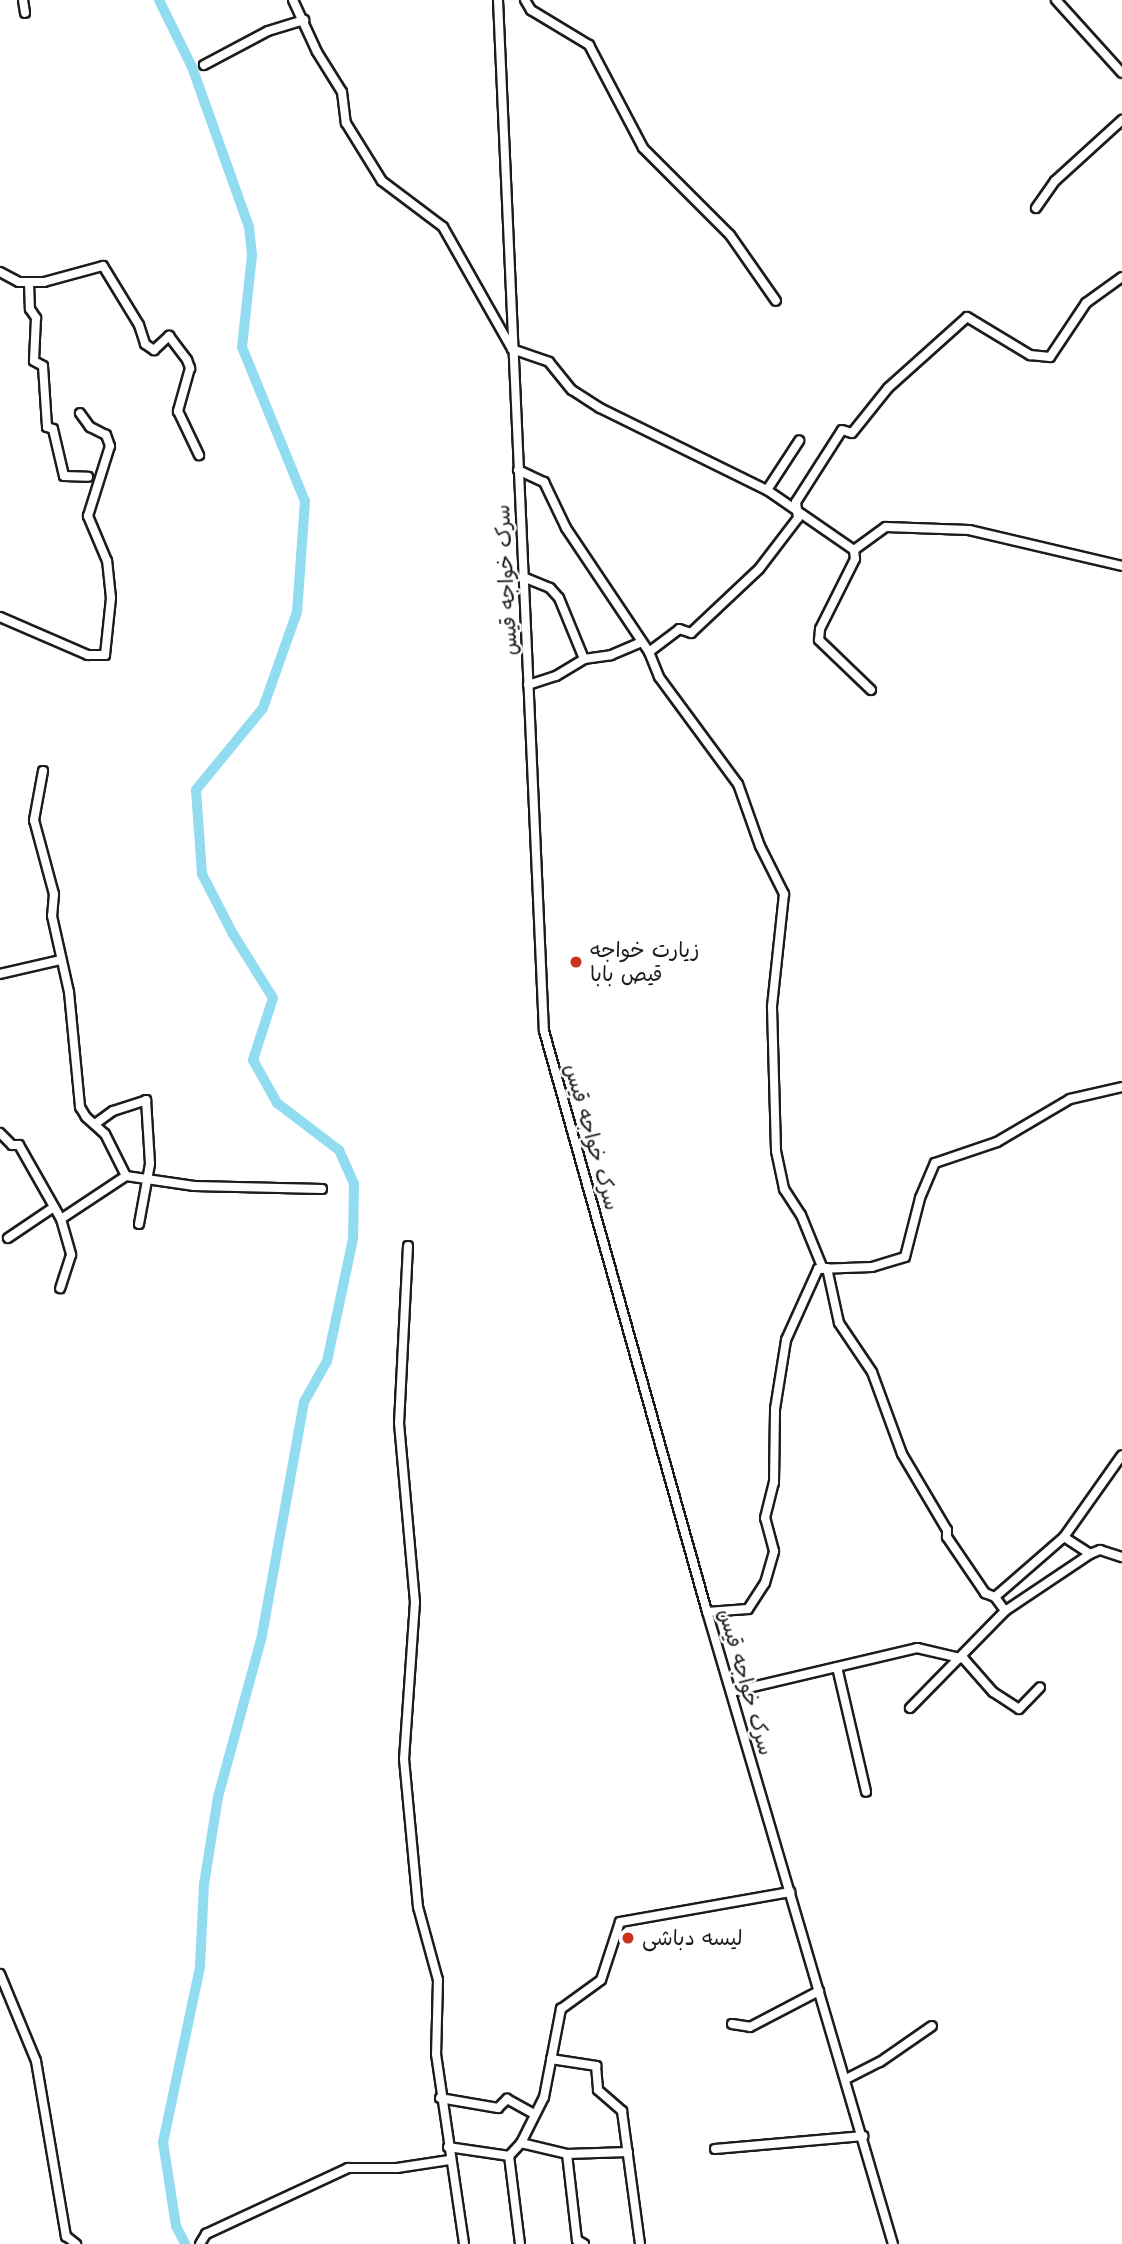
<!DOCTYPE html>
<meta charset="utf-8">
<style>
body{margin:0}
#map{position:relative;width:1122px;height:2244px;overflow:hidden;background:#fff;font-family:"Shantell Sans","Playpen Sans Arabic",sans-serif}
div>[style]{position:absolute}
.river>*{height:10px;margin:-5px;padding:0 5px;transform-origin:5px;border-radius:5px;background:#91dcf1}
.roads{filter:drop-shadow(2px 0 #1c1c1c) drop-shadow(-2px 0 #1c1c1c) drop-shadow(0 2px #1c1c1c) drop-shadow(0 -2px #1c1c1c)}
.minor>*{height:8px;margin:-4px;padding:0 4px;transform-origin:4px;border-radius:4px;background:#fff}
.dots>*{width:19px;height:19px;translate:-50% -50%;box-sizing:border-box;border:4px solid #fff;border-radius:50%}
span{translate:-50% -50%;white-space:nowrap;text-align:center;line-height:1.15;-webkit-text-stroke:5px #fff;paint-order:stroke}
.street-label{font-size:21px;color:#1c1c1c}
.poi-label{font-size:21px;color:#1c1c1c}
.left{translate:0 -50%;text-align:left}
</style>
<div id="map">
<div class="river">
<div style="left:159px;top:0;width:75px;rotate:63.8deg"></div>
<div style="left:192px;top:67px;width:170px;rotate:70.4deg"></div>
<div style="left:249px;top:227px;width:28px;rotate:84deg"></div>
<div style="left:252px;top:255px;width:93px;rotate:96.2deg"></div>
<div style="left:242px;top:347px;width:166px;rotate:67.8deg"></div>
<div style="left:305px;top:501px;width:111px;rotate:94.1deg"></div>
<div style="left:297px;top:612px;width:102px;rotate:109.5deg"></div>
<div style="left:263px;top:708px;width:106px;rotate:129.3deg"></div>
<div style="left:196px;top:790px;width:84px;rotate:85.9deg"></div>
<div style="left:202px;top:874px;width:68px;rotate:62.7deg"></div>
<div style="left:233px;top:934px;width:75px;rotate:58deg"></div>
<div style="left:273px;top:998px;width:65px;rotate:107.9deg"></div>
<div style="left:253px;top:1060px;width:49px;rotate:60.8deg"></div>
<div style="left:277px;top:1103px;width:78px;rotate:37.2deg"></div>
<div style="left:339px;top:1150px;width:36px;rotate:66deg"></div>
<div style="left:354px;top:1183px;width:56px;rotate:91deg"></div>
<div style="left:353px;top:1239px;width:125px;rotate:102deg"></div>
<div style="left:327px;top:1361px;width:47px;rotate:119.3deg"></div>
<div style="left:304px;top:1402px;width:238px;rotate:100.2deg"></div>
<div style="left:262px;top:1636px;width:167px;rotate:105.3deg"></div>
<div style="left:218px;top:1797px;width:88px;rotate:99.1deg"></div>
<div style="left:204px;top:1884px;width:83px;rotate:92.8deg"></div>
<div style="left:200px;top:1967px;width:179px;rotate:101.9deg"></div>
<div style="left:163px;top:2142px;width:85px;rotate:81.2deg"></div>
<div style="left:176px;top:2226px;width:20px;rotate:63deg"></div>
</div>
<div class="roads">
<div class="minor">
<div style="left:23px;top:0;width:13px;rotate:81deg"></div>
<div style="left:293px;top:0;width:57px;rotate:65.2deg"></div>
<div style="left:317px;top:52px;width:47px;rotate:58deg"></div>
<div style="left:342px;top:92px;width:31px;rotate:83deg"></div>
<div style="left:346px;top:123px;width:68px;rotate:58.2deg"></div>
<div style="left:382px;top:181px;width:76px;rotate:37deg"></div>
<div style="left:443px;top:227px;width:140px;rotate:60.5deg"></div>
<div style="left:512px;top:349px;width:39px;rotate:19deg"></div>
<div style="left:549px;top:362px;width:36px;rotate:51deg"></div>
<div style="left:572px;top:390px;width:33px;rotate:33deg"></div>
<div style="left:600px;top:408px;width:186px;rotate:26.2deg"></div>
<div style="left:767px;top:490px;width:106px;rotate:34.6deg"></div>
<div style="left:854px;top:550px;width:9px;rotate:84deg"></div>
<div style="left:855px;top:559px;width:78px;rotate:116.6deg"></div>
<div style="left:820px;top:629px;width:11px;rotate:95deg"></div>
<div style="left:819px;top:640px;width:72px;rotate:43.9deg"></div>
<div style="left:498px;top:0;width:1032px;rotate:87.45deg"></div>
<div style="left:544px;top:1031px;width:599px;rotate:74.32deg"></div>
<div style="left:706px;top:1608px;width:663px;rotate:73.62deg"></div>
<div style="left:525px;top:0;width:12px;rotate:59deg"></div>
<div style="left:531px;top:10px;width:68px;rotate:31.1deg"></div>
<div style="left:589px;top:45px;width:116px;rotate:62.3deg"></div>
<div style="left:643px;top:148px;width:123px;rotate:45deg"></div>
<div style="left:730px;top:235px;width:80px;rotate:55.1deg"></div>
<div style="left:1056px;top:0;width:98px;rotate:47.9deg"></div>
<div style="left:204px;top:65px;width:72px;rotate:-28deg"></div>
<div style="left:268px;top:31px;width:38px;rotate:-17deg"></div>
<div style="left:1036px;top:208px;width:33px;rotate:-55deg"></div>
<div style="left:1055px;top:181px;width:91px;rotate:-42.3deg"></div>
<div style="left:0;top:272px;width:21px;rotate:28deg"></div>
<div style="left:19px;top:282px;width:25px"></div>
<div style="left:44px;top:282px;width:61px;rotate:-15.2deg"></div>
<div style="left:103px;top:266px;width:69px;rotate:58.6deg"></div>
<div style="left:139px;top:325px;width:20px;rotate:72deg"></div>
<div style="left:145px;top:344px;width:11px;rotate:34deg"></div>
<div style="left:154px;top:350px;width:21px;rotate:-43deg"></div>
<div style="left:169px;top:336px;width:30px;rotate:53deg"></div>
<div style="left:187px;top:360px;width:9px;rotate:69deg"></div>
<div style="left:190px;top:368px;width:45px;rotate:105.6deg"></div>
<div style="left:178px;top:411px;width:49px;rotate:64.5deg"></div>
<div style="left:29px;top:283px;width:26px;rotate:88deg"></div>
<div style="left:30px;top:309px;width:11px;rotate:56deg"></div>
<div style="left:36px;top:318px;width:43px;rotate:92.7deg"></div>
<div style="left:34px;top:361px;width:10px;rotate:29deg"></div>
<div style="left:43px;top:366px;width:61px;rotate:86.2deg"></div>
<div style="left:47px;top:427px;width:6px;rotate:18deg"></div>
<div style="left:53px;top:429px;width:48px;rotate:76.8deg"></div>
<div style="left:64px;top:476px;width:24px;rotate:2deg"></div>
<div style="left:518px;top:470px;width:29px;rotate:25deg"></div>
<div style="left:544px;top:482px;width:51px;rotate:64.4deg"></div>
<div style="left:566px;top:528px;width:149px;rotate:56.2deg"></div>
<div style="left:649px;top:652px;width:27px;rotate:68deg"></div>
<div style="left:659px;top:677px;width:133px;rotate:53.6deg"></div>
<div style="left:738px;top:784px;width:66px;rotate:70.5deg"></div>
<div style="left:760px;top:846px;width:54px;rotate:63.4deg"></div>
<div style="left:784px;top:894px;width:114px;rotate:96.1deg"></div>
<div style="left:772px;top:1007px;width:144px;rotate:88.4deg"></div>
<div style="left:776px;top:1151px;width:39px;rotate:78deg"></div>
<div style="left:784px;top:1189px;width:31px;rotate:57deg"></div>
<div style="left:801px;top:1215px;width:58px;rotate:67.8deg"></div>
<div style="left:767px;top:490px;width:59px;rotate:-56.9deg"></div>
<div style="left:854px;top:550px;width:39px;rotate:-36deg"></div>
<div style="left:886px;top:527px;width:83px;rotate:2.1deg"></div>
<div style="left:969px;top:530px;width:157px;rotate:13.2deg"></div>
<div style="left:523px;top:577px;width:29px;rotate:22deg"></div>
<div style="left:550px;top:588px;width:13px;rotate:48deg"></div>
<div style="left:559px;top:598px;width:66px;rotate:67.7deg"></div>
<div style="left:0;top:617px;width:96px;rotate:23.4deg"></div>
<div style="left:88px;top:655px;width:17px"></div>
<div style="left:105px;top:655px;width:57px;rotate:-84deg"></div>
<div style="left:111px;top:598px;width:37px;rotate:-96deg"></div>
<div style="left:107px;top:561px;width:49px;rotate:-112.9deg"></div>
<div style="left:88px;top:516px;width:73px;rotate:-72.6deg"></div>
<div style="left:110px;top:446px;width:12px;rotate:-110deg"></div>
<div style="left:106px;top:435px;width:18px;rotate:-153deg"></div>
<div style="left:90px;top:427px;width:17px;rotate:-126deg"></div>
<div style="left:649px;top:652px;width:38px;rotate:-37deg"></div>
<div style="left:679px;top:629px;width:13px;rotate:18deg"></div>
<div style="left:691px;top:633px;width:93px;rotate:-43.3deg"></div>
<div style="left:759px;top:569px;width:64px;rotate:-52.6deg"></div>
<div style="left:798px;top:518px;width:16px;rotate:-97deg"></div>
<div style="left:796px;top:502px;width:85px;rotate:-57.4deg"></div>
<div style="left:842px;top:430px;width:10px;rotate:17deg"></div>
<div style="left:852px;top:433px;width:58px;rotate:-51.3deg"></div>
<div style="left:888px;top:388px;width:106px;rotate:-41.9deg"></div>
<div style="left:967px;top:317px;width:74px;rotate:31.1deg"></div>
<div style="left:1030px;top:355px;width:20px;rotate:6deg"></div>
<div style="left:1050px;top:357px;width:65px;rotate:-56.3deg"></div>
<div style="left:1086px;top:303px;width:44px;rotate:-35.8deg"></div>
<div style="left:528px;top:685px;width:29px;rotate:-18deg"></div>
<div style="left:556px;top:676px;width:33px;rotate:-31deg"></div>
<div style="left:584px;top:659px;width:27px;rotate:-8deg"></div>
<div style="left:611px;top:655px;width:30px;rotate:-23deg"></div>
<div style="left:43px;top:771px;width:50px;rotate:100.4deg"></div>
<div style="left:34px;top:820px;width:77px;rotate:74.9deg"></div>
<div style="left:54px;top:894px;width:22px;rotate:95deg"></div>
<div style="left:52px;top:916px;width:78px;rotate:77.4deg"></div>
<div style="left:69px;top:992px;width:116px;rotate:84.5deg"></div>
<div style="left:80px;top:1107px;width:12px;rotate:59deg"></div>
<div style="left:86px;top:1117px;width:25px;rotate:42deg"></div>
<div style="left:105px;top:1134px;width:47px;rotate:63.4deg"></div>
<div style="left:126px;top:1176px;width:69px;rotate:8.4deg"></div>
<div style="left:194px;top:1186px;width:128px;rotate:1.3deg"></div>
<div style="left:0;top:974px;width:62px;rotate:-13.1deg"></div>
<div style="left:95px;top:1124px;width:22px;rotate:-36deg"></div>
<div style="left:113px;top:1111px;width:35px;rotate:-18deg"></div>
<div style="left:146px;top:1100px;width:64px;rotate:86.4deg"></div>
<div style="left:150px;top:1164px;width:61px;rotate:100.4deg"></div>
<div style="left:0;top:1133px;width:17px;rotate:45deg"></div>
<div style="left:12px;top:1145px;width:7px"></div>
<div style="left:19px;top:1145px;width:85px;rotate:60.4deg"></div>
<div style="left:61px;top:1219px;width:37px;rotate:74deg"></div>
<div style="left:71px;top:1255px;width:35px;rotate:108deg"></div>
<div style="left:61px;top:1219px;width:78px;rotate:-33.5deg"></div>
<div style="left:8px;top:1238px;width:55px;rotate:-34deg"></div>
<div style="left:408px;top:1246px;width:177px;rotate:92.9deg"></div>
<div style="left:399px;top:1423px;width:180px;rotate:84.9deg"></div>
<div style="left:415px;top:1602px;width:157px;rotate:94deg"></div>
<div style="left:404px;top:1759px;width:149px;rotate:84.6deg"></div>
<div style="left:418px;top:1907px;width:76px;rotate:74.7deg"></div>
<div style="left:438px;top:1980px;width:74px;rotate:91.5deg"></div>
<div style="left:436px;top:2054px;width:192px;rotate:81.6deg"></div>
<div style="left:827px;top:1268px;width:56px;rotate:77.7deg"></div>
<div style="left:839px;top:1323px;width:59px;rotate:56deg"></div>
<div style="left:872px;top:1372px;width:87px;rotate:69.9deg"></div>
<div style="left:902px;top:1454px;width:88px;rotate:59.4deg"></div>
<div style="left:947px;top:1530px;width:7px;rotate:90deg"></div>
<div style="left:947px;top:1537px;width:68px;rotate:55.8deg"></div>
<div style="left:985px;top:1593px;width:11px;rotate:22deg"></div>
<div style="left:995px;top:1597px;width:17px;rotate:54deg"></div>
<div style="left:1064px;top:1537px;width:31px;rotate:33deg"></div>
<div style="left:1090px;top:1554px;width:11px;rotate:-22deg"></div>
<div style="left:1100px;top:1550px;width:23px;rotate:18deg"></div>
<div style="left:995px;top:1597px;width:91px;rotate:-41deg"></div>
<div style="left:1064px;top:1537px;width:100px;rotate:-54.7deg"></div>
<div style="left:707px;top:1612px;width:41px;rotate:-4.2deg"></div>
<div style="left:748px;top:1609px;width:31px;rotate:-57deg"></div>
<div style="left:765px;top:1583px;width:33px;rotate:-74deg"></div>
<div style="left:774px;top:1551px;width:34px;rotate:-105deg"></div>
<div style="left:765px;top:1518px;width:36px;rotate:-76deg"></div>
<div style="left:774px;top:1483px;width:74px;rotate:-89.2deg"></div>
<div style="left:775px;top:1409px;width:70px;rotate:-80.9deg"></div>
<div style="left:786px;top:1340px;width:78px;rotate:-65.7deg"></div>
<div style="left:818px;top:1269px;width:54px;rotate:-2.1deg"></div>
<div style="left:872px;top:1267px;width:34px;rotate:-17deg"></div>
<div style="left:905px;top:1257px;width:61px;rotate:-75.7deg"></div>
<div style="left:920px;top:1198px;width:38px;rotate:-67deg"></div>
<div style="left:935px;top:1163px;width:65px;rotate:-18.7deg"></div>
<div style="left:997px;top:1142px;width:85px;rotate:-30.5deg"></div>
<div style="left:1070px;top:1099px;width:53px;rotate:-13deg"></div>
<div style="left:837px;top:1667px;width:128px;rotate:76.9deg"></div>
<div style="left:731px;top:1692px;width:191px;rotate:-13.3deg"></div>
<div style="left:917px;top:1648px;width:48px;rotate:13.2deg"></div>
<div style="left:964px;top:1659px;width:44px;rotate:48.7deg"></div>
<div style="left:993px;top:1692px;width:31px;rotate:33deg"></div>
<div style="left:1019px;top:1709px;width:30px;rotate:-46deg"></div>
<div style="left:910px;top:1708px;width:136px;rotate:-45.6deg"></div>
<div style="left:1005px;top:1611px;width:102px;rotate:-33.8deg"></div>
<div style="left:0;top:1974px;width:94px;rotate:67.5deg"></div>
<div style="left:36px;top:2061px;width:178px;rotate:80.3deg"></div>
<div style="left:66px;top:2236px;width:13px;rotate:39deg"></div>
<div style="left:732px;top:2024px;width:18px;rotate:9deg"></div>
<div style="left:750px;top:2027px;width:78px;rotate:-27.6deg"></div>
<div style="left:551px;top:2059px;width:46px;rotate:8.8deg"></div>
<div style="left:596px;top:2066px;width:24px;rotate:85deg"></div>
<div style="left:598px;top:2090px;width:32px;rotate:41deg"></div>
<div style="left:622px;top:2111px;width:134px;rotate:82.3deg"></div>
<div style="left:846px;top:2079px;width:38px;rotate:-27deg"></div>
<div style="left:880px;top:2062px;width:63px;rotate:-34.7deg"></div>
<div style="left:440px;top:2098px;width:59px;rotate:9.8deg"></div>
<div style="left:498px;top:2108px;width:13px;rotate:-45deg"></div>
<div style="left:507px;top:2099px;width:31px;rotate:29deg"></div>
<div style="left:521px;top:2143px;width:47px;rotate:13.4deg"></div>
<div style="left:567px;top:2154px;width:61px;rotate:-1.9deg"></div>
<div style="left:448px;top:2147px;width:62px;rotate:8.4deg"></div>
<div style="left:715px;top:2149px;width:149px;rotate:-5deg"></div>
<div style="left:567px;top:2154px;width:87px;rotate:83.4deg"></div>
<div style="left:577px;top:2240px;width:8px;rotate:30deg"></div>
<div style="left:200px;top:2244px;width:12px;rotate:-59deg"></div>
<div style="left:206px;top:2234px;width:157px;rotate:-24.9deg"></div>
<div style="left:348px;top:2168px;width:49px"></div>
<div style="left:397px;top:2168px;width:53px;rotate:-8.7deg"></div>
<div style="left:520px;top:2244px;width:89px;rotate:-97.1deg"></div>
<div style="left:509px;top:2156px;width:18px;rotate:-47deg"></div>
<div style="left:521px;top:2143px;width:51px;rotate:-63.4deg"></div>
<div style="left:544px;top:2097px;width:90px;rotate:-79.1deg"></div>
<div style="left:561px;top:2009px;width:49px;rotate:-35.9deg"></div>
<div style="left:601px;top:1980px;width:61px;rotate:-71.9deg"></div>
<div style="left:620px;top:1922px;width:173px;rotate:-10deg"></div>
</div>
</div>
<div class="dots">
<div style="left:576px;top:962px;background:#c8321e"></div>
<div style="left:628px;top:1938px;background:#c8321e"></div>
</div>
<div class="street-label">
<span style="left:506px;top:580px;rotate:-93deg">سرک خواجه قیس</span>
<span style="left:592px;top:1137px;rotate:74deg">سرک خواجه قیس</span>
<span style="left:746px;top:1682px;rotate:74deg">سرک خواجه قیس</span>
</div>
<div class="poi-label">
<span class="left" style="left:590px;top:962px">زیارت خواجه<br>قیص بابا</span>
<span class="left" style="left:642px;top:1938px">لیسه دباشی</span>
</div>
</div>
